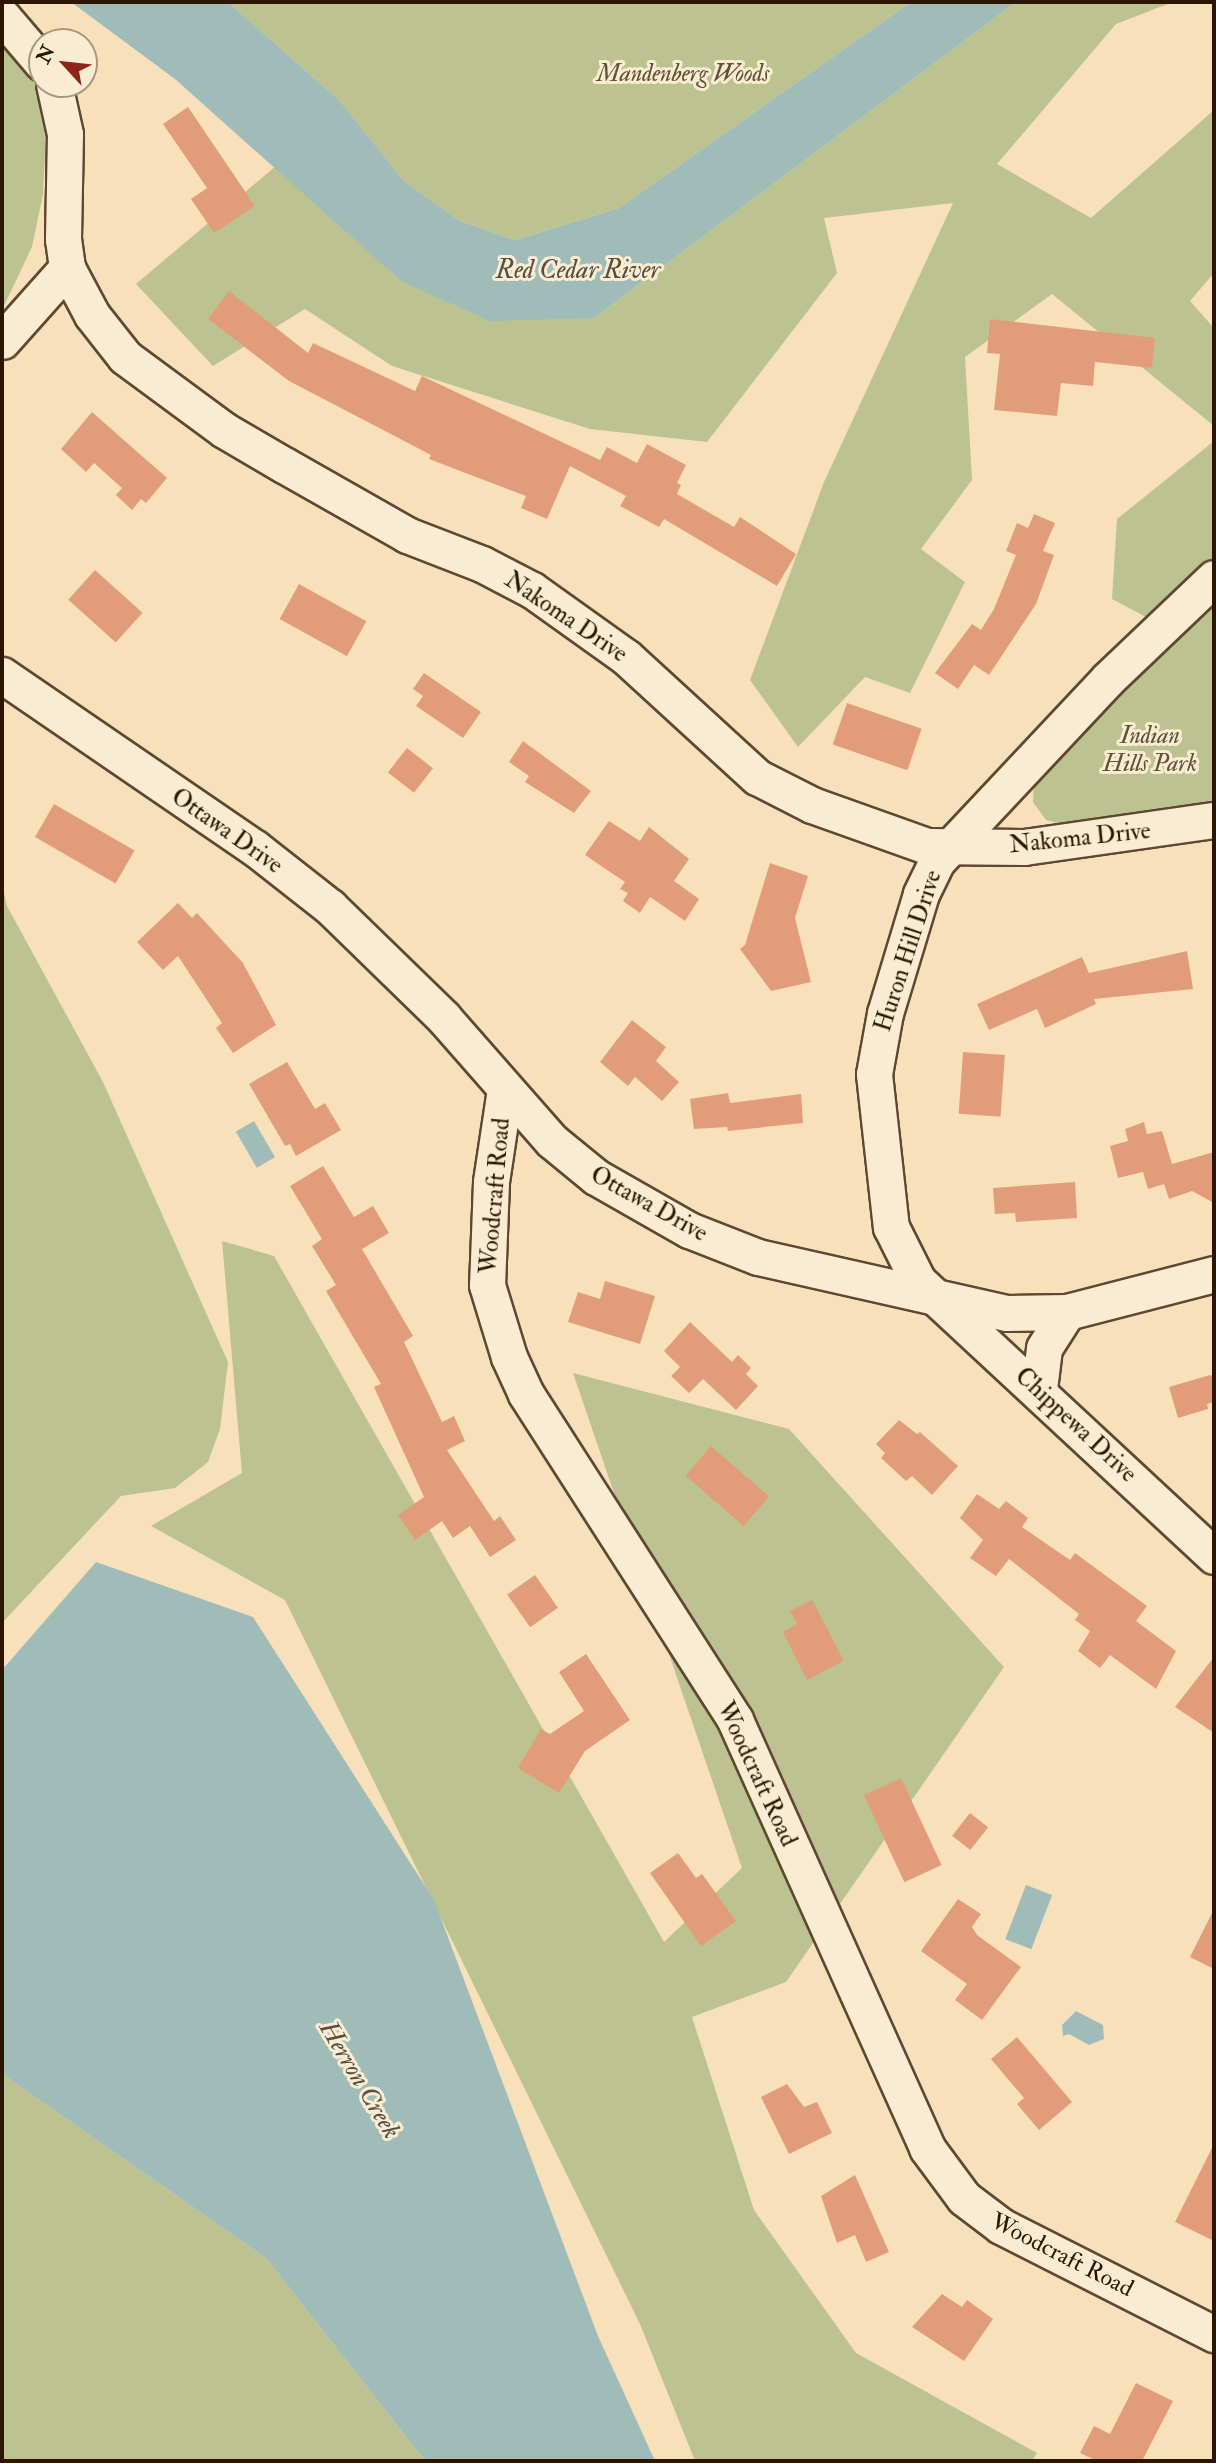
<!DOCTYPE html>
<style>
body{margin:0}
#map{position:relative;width:1216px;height:2463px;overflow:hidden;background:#f8e1ba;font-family:"IM FELL Double Pica",serif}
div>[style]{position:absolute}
.green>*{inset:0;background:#bcc391}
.water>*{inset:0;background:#a0bcb8;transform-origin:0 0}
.building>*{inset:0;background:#e19d7a;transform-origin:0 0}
.roads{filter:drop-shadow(2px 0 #5f4831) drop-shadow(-2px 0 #5f4831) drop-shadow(0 2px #5f4831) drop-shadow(0 -2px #5f4831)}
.minor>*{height:35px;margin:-17.5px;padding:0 17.5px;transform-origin:17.5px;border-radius:17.5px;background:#faecd2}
span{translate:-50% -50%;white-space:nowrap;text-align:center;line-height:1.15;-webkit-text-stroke:6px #faecd2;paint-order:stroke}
.park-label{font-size:24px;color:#5e5235;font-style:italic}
.street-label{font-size:24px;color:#2c1503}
.water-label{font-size:26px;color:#554f42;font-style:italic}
.frame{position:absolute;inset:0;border:4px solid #2c1503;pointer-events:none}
.north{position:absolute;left:28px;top:28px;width:70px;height:70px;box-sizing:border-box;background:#faecd2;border:2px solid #a8967f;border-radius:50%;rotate:297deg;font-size:19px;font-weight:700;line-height:28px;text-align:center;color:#2c1503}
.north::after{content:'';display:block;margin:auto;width:24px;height:32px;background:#8f2418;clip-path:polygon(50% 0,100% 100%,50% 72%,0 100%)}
</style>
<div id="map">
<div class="green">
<div style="clip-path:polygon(228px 2px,911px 2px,619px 208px,515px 240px,460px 221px,404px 181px,340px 101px)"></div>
<div style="clip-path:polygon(1016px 2px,1173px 2px,1116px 24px,997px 164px,1091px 218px,1214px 110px,1214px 273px,1190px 301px,1214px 328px,1214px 426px,1052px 294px,965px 357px,972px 480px,921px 549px,965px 582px,910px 693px,865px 677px,798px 747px,750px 680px,824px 482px,953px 203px,824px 218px,837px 273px,707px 442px,590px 429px,392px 366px,305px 309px,213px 366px,136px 284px,276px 166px,401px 281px,594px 318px)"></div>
<div style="clip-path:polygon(2px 30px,38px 79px,46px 133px,43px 194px,32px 247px,2px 310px)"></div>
<div style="clip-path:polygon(1214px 441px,1214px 570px,1148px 618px,1112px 599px,1117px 519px)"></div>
<div style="clip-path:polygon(1214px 598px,1214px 804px,1067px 825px,1046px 820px,1033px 802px,1034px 777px)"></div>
<div style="clip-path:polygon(2px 883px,7px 906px,103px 1082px,228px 1362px,220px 1429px,208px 1462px,175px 1488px,121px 1496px,2px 1623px)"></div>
<div style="clip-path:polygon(222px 1241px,274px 1256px,664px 1942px,742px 1868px,573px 1373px,789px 1429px,1004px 1667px,786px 1982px,692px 2017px,754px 2210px,856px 2353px,1037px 2453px,1032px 2461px,695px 2461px,640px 2324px,285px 1600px,151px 1526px,242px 1473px)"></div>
<div style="clip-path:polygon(2px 2074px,266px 2258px,425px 2461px,2px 2461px)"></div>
</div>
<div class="water">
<div style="clip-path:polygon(71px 2px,228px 2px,340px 101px,404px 181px,460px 221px,515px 240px,619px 208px,911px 2px,1016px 2px,594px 318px,490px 321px,401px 281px,175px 79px)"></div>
<div style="left:254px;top:1121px;width:42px;height:21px;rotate:60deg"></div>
<div style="clip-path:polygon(96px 1562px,253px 1617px,434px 1900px,598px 2336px,655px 2461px,425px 2461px,266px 2258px,2px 2074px,2px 1670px)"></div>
<div style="left:1026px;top:1885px;width:28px;height:58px;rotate:21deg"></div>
<div style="clip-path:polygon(1076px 2011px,1103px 2025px,1104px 2039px,1089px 2045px,1069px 2034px,1063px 2036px,1062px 2025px)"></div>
</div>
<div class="building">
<div style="clip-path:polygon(188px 107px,255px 206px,214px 233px,191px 199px,207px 188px,163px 124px)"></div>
<div style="clip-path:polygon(229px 291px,308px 353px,313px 343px,415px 391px,422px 376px,600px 460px,607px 447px,637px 463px,647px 444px,686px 465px,677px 483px,681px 485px,677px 494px,734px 527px,740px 517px,796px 554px,777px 586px,664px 519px,659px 527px,620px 506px,626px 496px,570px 466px,547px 519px,521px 508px,526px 496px,429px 459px,431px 455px,289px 381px,208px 319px)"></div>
<div style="clip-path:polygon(990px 319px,1155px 338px,1152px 368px,1095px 362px,1093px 386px,1061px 383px,1057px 416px,994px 410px,1000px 354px,987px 353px)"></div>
<div style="clip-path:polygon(92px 412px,167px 478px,146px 503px,141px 499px,132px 510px,116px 495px,122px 488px,94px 463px,86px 472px,61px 449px)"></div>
<div style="clip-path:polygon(1034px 514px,1055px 523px,1043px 551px,1054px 555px,1036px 604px,989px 675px,974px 665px,958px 689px,935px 673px,972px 624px,981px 630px,994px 609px,1016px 555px,1006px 551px,1017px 523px,1028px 528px)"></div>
<div style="left:95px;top:570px;width:64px;height:40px;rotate:42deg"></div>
<div style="left:299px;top:584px;width:77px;height:40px;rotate:29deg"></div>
<div style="clip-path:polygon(424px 673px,481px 712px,463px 738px,416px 706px,423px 696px,413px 689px)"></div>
<div style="left:847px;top:703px;width:79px;height:44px;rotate:19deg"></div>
<div style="clip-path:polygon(523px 741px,591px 791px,574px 813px,525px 782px,529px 776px,509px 762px)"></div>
<div style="left:407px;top:748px;width:33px;height:31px;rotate:38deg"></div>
<div style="left:54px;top:804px;width:93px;height:38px;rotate:30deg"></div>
<div style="clip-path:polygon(609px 821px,640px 841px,649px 827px,689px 859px,674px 881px,699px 899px,685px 921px,650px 897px,640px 913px,623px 901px,628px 893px,620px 889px,625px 882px,585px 855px)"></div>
<div style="clip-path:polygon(770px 863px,808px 876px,795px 918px,811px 982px,771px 991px,740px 949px,745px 945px)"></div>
<div style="clip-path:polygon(178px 903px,192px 918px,197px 913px,243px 963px,276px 1025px,233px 1053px,216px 1028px,222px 1023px,178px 956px,163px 970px,137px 942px)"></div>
<div style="clip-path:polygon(1187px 951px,1193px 989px,1094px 999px,1096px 1004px,1045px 1028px,1037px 1009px,989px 1030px,977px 1004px,1082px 957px,1089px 973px)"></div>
<div style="clip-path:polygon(632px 1020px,666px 1047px,656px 1061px,679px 1082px,662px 1101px,635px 1077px,628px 1086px,600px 1062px)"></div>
<div style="left:963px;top:1052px;width:42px;height:62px;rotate:4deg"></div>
<div style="clip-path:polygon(287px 1062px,315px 1109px,325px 1103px,341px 1130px,296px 1156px,290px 1144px,285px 1146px,249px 1084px)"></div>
<div style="clip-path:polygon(728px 1093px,730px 1103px,801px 1094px,803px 1123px,728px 1131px,727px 1127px,694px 1129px,690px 1099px)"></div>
<div style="clip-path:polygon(1144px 1122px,1147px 1134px,1162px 1131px,1172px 1164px,1214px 1152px,1214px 1203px,1192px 1191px,1169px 1199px,1164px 1184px,1148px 1189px,1143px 1172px,1118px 1178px,1110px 1146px,1128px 1141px,1125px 1129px)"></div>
<div style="clip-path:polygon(323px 1166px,354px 1217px,373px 1206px,389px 1233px,362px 1249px,413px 1336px,404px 1342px,442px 1422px,454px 1416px,465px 1441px,447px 1450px,494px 1521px,500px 1516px,516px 1540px,490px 1557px,470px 1526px,453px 1538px,442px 1521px,415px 1540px,398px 1515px,424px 1497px,374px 1387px,381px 1384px,326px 1291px,336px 1285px,312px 1246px,322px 1239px,290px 1186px)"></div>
<div style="clip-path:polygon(1075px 1182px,1077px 1218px,1016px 1222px,1015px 1213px,995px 1214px,993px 1188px)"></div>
<div style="clip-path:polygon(605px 1281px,655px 1296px,640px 1344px,568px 1322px,578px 1292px,600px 1299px)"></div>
<div style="clip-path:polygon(690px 1322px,732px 1362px,738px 1355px,751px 1368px,746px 1374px,758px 1386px,736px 1410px,703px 1379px,689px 1393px,671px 1376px,680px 1367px,664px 1351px)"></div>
<div style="clip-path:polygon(1210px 1375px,1214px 1377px,1214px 1402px,1207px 1404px,1208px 1409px,1178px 1418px,1169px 1387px)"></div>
<div style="clip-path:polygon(899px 1420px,917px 1434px,920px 1432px,958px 1466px,932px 1495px,912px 1476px,906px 1481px,881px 1458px,885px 1453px,876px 1444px)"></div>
<div style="left:711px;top:1446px;width:77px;height:39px;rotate:41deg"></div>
<div style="clip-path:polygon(977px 1494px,999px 1509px,1006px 1501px,1028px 1518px,1022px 1527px,1070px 1560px,1075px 1553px,1147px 1606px,1136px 1621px,1176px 1651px,1156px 1689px,1110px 1655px,1100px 1668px,1078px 1651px,1090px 1631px,1075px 1620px,1079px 1614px,1009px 1559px,996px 1576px,970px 1558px,983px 1540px,960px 1518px)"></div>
<div style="left:535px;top:1575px;width:40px;height:34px;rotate:55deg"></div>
<div style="clip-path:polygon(812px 1600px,844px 1661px,807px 1680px,783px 1632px,797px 1624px,790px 1611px)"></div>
<div style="clip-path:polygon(586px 1654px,630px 1720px,585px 1751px,559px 1793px,518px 1768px,541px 1729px,550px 1734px,584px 1711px,559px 1672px)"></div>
<div style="clip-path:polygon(1214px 1657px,1214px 1733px,1175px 1707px)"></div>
<div style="left:901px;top:1778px;width:96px;height:41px;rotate:65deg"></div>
<div style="left:970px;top:1813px;width:23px;height:29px;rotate:38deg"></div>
<div style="clip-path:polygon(678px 1853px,696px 1878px,702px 1874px,736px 1921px,701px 1946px,650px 1873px)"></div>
<div style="clip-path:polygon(958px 1899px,981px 1914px,972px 1927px,977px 1935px,1021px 1967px,982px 2020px,955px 2000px,967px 1984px,921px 1951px)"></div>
<div style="clip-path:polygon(1214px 1909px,1214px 1969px,1190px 1957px)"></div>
<div style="clip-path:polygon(1017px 2037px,1072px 2102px,1039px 2130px,1017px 2104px,1024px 2098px,991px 2059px)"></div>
<div style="clip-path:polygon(787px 2084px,804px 2107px,817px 2102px,832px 2133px,789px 2154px,761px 2097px)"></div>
<div style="clip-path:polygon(1214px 2144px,1214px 2241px,1175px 2222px)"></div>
<div style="clip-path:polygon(855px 2175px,889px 2252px,866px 2262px,855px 2235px,837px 2243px,821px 2196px)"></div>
<div style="clip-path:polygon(942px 2294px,962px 2307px,967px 2300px,993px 2319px,964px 2361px,912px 2327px)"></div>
<div style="clip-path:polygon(1136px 2383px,1173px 2401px,1142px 2461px,1097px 2461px,1080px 2453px,1094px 2426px,1110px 2434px)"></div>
</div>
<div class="roads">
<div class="minor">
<div style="left:2px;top:16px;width:62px;rotate:49.6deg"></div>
<div style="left:54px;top:84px;width:51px;rotate:77.6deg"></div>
<div style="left:65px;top:134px;width:105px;rotate:91.1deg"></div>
<div style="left:63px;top:239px;width:29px;rotate:82deg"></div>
<div style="left:67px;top:268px;width:53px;rotate:62deg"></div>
<div style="left:92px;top:315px;width:53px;rotate:51.8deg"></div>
<div style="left:125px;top:357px;width:123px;rotate:36.4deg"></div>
<div style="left:224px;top:430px;width:69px;rotate:30.3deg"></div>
<div style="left:284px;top:465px;width:142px;rotate:29.6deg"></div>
<div style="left:407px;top:535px;width:80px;rotate:21.1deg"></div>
<div style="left:482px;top:564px;width:56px;rotate:27.5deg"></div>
<div style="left:532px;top:590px;width:115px;rotate:35.5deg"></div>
<div style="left:626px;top:657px;width:178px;rotate:42.5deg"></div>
<div style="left:757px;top:777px;width:62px;rotate:27deg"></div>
<div style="left:812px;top:805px;width:122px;rotate:19.6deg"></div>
<div style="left:927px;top:846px;width:97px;rotate:0.6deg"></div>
<div style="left:1024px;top:847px;width:192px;rotate:-8.1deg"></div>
<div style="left:2px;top:341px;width:98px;rotate:-48.3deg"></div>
<div style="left:1214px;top:578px;width:146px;rotate:136.4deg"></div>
<div style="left:1108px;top:679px;width:250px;rotate:133.2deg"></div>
<div style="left:937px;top:861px;width:37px;rotate:116deg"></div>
<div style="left:921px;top:894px;width:124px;rotate:106.8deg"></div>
<div style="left:885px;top:1013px;width:62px;rotate:100.2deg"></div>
<div style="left:874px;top:1074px;width:154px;rotate:83.7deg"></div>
<div style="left:891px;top:1227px;width:60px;rotate:63.4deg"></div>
<div style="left:918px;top:1281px;width:404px;rotate:42.9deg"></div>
<div style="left:2px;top:675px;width:306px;rotate:34.4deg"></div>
<div style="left:255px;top:848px;width:95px;rotate:38.2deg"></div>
<div style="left:330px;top:907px;width:158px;rotate:44.2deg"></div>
<div style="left:443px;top:1017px;width:165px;rotate:48.7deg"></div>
<div style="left:552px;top:1141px;width:57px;rotate:39.3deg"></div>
<div style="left:596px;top:1177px;width:107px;rotate:29.7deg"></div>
<div style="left:689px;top:1230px;width:74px;rotate:21.4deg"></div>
<div style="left:758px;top:1257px;width:255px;rotate:12.7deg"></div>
<div style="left:1007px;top:1313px;width:60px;rotate:-1deg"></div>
<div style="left:1067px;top:1312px;width:152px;rotate:-14.5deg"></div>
<div style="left:505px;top:1089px;width:94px;rotate:98.6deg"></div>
<div style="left:491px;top:1182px;width:103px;rotate:92.2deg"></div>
<div style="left:487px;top:1285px;width:75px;rotate:73deg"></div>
<div style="left:509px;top:1357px;width:41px;rotate:65.3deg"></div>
<div style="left:526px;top:1394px;width:387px;rotate:57.3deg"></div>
<div style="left:735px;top:1720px;width:469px;rotate:65.8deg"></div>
<div style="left:927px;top:2148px;width:62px;rotate:53.5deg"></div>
<div style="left:964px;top:2198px;width:46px;rotate:37.1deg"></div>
<div style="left:1001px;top:2226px;width:239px;rotate:26.9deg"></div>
<div style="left:1039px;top:1389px;width:41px;rotate:-83deg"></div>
<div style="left:1044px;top:1348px;width:43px;rotate:-57.4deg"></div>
</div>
</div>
<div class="park-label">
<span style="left:683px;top:74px">Mandenberg Woods</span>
<span style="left:1150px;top:750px">Indian<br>Hills Park</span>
</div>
<div class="street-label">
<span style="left:566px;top:617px;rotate:34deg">Nakoma Drive</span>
<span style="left:227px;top:831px;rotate:35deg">Ottawa Drive</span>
<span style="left:1080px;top:838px;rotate:-6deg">Nakoma Drive</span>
<span style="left:908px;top:951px;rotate:-72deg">Huron Hill Drive</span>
<span style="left:495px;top:1196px;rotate:-85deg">Woodcraft Road</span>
<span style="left:649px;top:1204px;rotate:29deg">Ottawa Drive</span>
<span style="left:1076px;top:1425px;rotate:43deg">Chippewa Drive</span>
<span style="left:757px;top:1774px;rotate:65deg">Woodcraft Road</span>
<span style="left:1062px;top:2255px;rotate:27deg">Woodcraft Road</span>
</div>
<div class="water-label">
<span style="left:578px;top:271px">Red Cedar River</span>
<span style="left:359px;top:2080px;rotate:59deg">Herron Creek</span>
</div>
<div class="frame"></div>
<div class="north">N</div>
</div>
